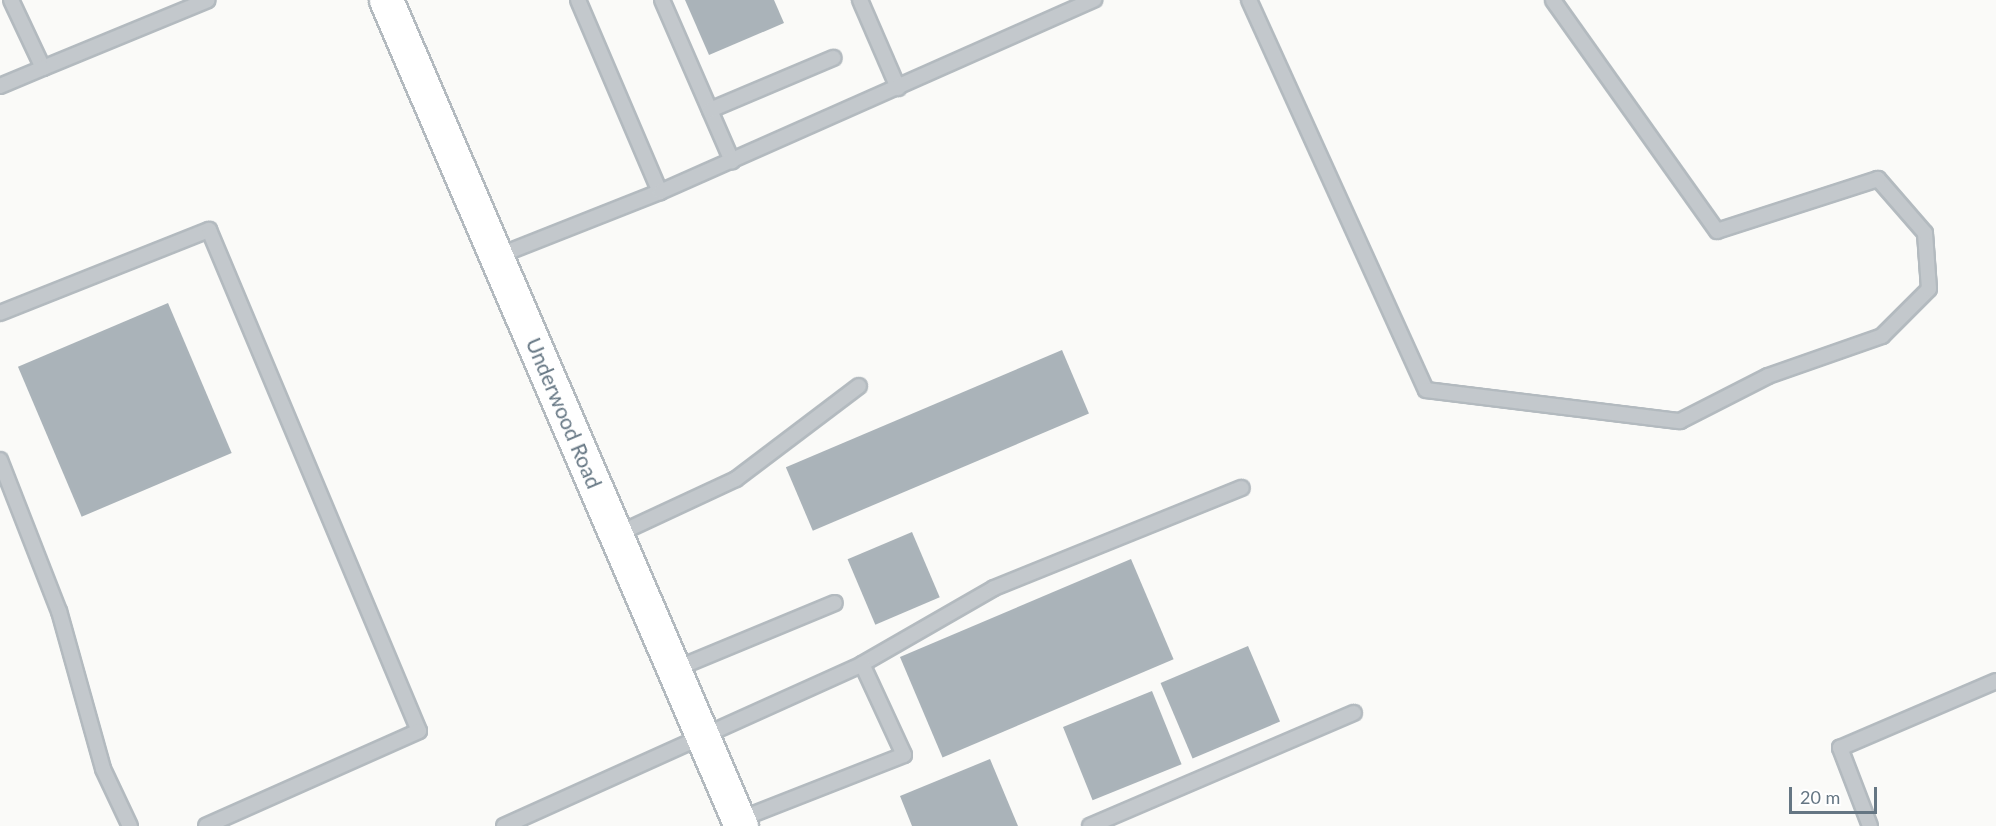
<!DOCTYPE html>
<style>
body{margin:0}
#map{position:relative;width:1996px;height:826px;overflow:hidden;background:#fafaf8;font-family:Lato,sans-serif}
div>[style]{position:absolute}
.building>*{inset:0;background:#aab3b9;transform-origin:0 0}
.roads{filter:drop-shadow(2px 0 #b3babf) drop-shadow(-2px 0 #b3babf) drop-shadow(0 2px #b3babf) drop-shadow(0 -2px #b3babf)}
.lane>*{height:14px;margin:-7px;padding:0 7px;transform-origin:7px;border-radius:7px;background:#c3c8cc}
.secondary>*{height:33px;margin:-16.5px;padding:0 16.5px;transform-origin:16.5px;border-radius:16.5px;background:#fff}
span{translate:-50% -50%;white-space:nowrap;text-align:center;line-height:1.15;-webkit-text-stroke:6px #fff;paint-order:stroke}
.street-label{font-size:21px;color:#657683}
.scale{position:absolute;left:1789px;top:787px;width:88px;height:27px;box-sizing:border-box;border:3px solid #657683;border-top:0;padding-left:8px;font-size:18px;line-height:21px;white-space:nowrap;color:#657683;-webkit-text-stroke:4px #fff;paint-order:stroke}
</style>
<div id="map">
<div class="building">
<div style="clip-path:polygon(685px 0,774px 0,784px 23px,709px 55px)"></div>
<div style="left:168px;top:303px;width:163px;height:163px;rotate:67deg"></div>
<div style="left:1062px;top:350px;width:69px;height:300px;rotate:67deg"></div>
<div style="left:912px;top:532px;width:71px;height:70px;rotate:67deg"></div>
<div style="left:1131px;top:559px;width:109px;height:251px;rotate:67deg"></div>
<div style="left:1248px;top:646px;width:82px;height:95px;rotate:67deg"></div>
<div style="left:1152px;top:691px;width:79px;height:96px;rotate:68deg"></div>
<div style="clip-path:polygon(990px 759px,1018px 826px,912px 826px,900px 796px)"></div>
</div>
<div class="roads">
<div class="lane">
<div style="left:11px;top:0;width:75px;rotate:64.8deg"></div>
<div style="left:43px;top:68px;width:178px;rotate:-22.4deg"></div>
<div style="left:578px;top:0;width:209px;rotate:66.9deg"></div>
<div style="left:662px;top:0;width:176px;rotate:66.5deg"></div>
<div style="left:860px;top:0;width:96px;rotate:66.6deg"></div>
<div style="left:1249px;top:0;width:428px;rotate:65.6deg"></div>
<div style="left:1426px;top:390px;width:256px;rotate:7deg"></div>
<div style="left:1680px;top:421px;width:99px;rotate:-27.1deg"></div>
<div style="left:1768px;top:376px;width:121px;rotate:-19.3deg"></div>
<div style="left:1882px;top:336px;width:66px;rotate:-45deg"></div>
<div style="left:1929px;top:289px;width:56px;rotate:-94.1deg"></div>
<div style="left:1925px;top:233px;width:72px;rotate:-131deg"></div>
<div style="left:1878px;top:179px;width:169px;rotate:162.1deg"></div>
<div style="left:1717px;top:231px;width:283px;rotate:-125.4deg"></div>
<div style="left:0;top:86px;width:47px;rotate:-22.7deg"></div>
<div style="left:710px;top:110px;width:134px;rotate:-22.9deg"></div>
<div style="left:498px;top:256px;width:174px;rotate:-21.6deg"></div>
<div style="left:660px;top:192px;width:475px;rotate:-23.9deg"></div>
<div style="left:0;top:313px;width:225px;rotate:-21.7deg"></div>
<div style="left:209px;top:230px;width:543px;rotate:67.26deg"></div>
<div style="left:419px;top:731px;width:233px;rotate:156deg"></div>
<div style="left:0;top:460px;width:162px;rotate:68.7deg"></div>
<div style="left:59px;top:611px;width:164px;rotate:74.4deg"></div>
<div style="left:103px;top:769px;width:63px;rotate:64.7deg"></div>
<div style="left:616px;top:535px;width:132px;rotate:-25deg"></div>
<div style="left:736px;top:479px;width:154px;rotate:-37.1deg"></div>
<div style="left:862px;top:664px;width:152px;rotate:-29.9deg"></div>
<div style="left:994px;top:588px;width:267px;rotate:-22deg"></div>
<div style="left:673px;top:670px;width:175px;rotate:-22.5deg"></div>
<div style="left:504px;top:826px;width:393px;rotate:-24.3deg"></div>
<div style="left:862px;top:664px;width:100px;rotate:65.2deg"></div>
<div style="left:904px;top:755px;width:178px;rotate:158.6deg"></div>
<div style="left:1090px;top:826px;width:287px;rotate:-23.2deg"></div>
<div style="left:1870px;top:826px;width:84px;rotate:-111deg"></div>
<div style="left:1840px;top:748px;width:170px;rotate:-23.2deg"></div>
</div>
<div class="secondary">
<div style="left:386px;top:0;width:899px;rotate:66.74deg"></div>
</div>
</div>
<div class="street-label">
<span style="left:564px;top:413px;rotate:67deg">Underwood Road</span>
</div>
<div class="scale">20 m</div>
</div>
